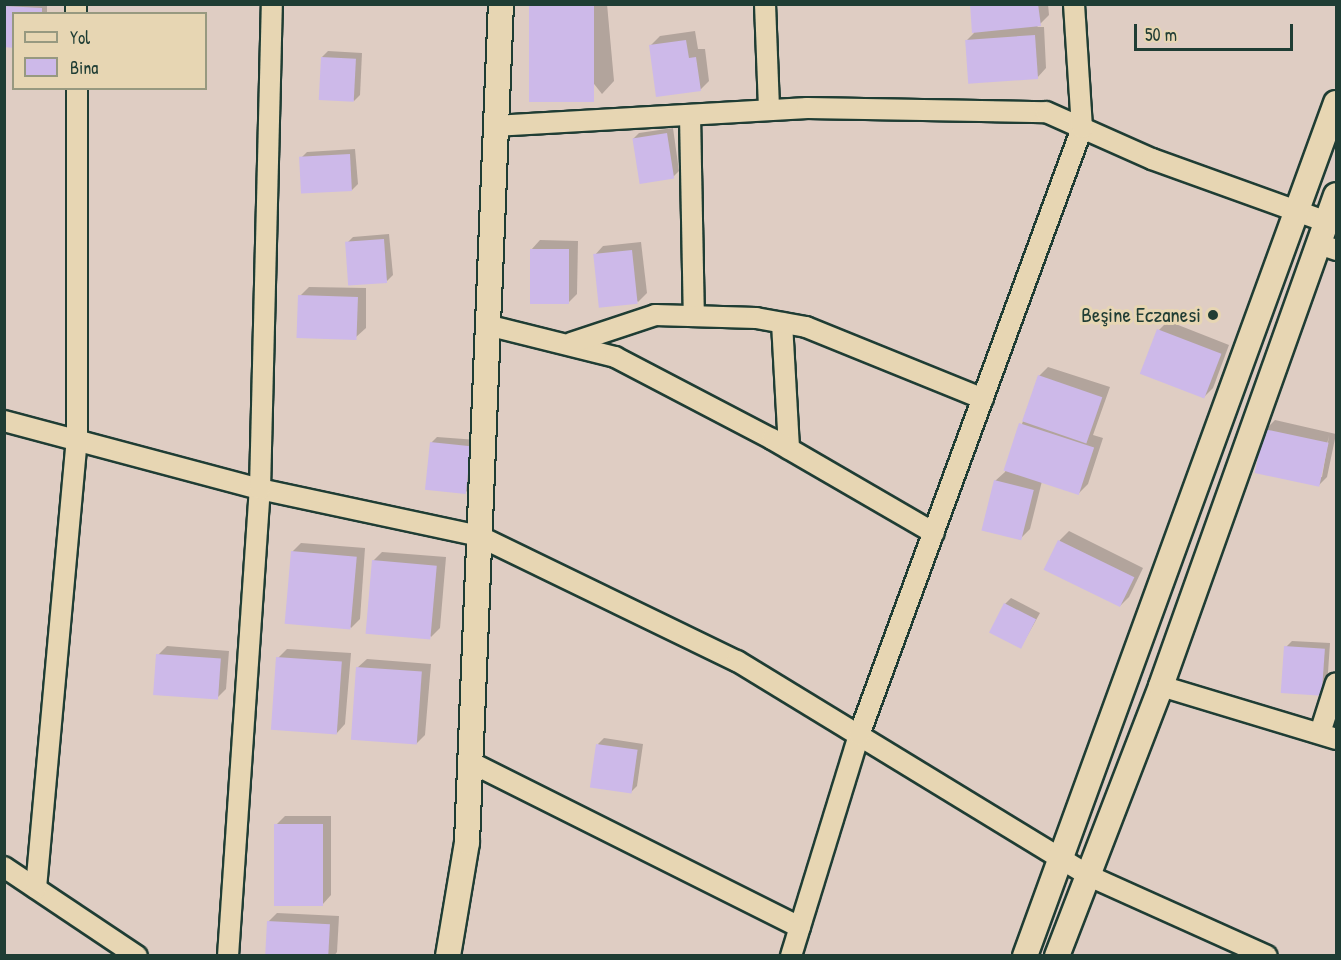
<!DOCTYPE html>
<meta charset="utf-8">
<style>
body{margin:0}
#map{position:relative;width:1341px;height:960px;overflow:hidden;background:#dfcdc3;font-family:"Patrick Hand",sans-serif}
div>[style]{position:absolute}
.shadow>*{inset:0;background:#0003}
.building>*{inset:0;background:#cdb9e9;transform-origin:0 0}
.roads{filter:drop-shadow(2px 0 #1f3d34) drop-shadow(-2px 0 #1f3d34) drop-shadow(0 2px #1f3d34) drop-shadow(0 -2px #1f3d34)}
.minor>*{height:20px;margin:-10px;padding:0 10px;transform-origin:10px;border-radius:10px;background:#e7d6b3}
.tertiary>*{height:24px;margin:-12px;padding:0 12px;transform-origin:12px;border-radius:12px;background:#e7d6b3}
.dots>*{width:16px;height:16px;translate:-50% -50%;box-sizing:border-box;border:3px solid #e7d6b3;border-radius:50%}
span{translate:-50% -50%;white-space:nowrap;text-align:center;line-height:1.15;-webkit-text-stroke:6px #e7d6b3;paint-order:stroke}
.poi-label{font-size:21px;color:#1f3d34}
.right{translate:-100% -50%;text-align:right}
.frame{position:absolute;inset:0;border:6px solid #1f3d34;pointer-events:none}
.legend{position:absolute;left:12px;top:12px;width:195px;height:78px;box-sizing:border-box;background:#e7d6b3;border:2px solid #979980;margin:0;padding:8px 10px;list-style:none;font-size:18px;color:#1f3d34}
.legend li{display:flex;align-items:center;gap:12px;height:30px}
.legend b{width:30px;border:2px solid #979980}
.scale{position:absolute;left:1134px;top:24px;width:159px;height:27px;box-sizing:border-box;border:3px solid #1f3d34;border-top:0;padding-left:8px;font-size:18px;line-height:21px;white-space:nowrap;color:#1f3d34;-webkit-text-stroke:4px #e7d6b3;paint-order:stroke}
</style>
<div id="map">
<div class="shadow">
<div style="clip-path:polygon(4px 4px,47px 4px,47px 14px,14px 14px,4px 46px)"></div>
<div style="clip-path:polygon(531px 4px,607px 4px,614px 81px,602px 94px)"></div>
<div style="clip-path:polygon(971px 4px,1048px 4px,1049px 15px,1037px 27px,1044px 27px,1046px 68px,1037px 78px,967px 40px,974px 33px)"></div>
<div style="clip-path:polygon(695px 31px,698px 49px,705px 49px,709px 81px,700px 90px,651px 45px,660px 36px)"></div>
<div style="clip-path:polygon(328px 51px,362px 53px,360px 95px,354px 101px,322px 57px)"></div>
<div style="clip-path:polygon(673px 128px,679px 171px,673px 177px,633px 139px,639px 133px)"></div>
<div style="clip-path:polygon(355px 149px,358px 184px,352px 190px,301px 158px,307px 152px)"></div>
<div style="clip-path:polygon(389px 234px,393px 275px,387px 281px,347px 243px,353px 237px)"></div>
<div style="clip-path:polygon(540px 240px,578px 241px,577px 294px,568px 303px,531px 250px)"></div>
<div style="clip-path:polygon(641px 242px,647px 293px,638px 302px,594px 256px,603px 246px)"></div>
<div style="clip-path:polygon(309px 287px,366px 288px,366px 328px,356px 337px,300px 296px)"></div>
<div style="clip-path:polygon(1168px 321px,1229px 345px,1213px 388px,1203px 398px,1159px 330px)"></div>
<div style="clip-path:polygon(1048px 367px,1110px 387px,1093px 435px,1103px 438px,1088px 484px,1079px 493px,1042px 481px,1030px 529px,1021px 538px,995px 481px,1005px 472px,1039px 376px)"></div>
<div style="clip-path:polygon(evenodd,1275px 420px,1336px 434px,1327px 477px,1318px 486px,1266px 429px,1275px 420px,1329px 436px,1322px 477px,1319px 477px,1329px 436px)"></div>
<div style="clip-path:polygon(437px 437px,477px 440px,473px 486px,467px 492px,431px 443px)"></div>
<div style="clip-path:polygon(1069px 531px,1143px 568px,1129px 597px,1120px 606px,1046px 569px,1060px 540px)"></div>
<div style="clip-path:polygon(301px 543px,365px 548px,360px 619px,351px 628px,292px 552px)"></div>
<div style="clip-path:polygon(382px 552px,446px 557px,440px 628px,431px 637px,373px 561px)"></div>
<div style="clip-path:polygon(1011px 598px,1040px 613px,1021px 647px,1005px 604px)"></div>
<div style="clip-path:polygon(1292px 641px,1330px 643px,1327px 687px,1322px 693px,1286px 647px)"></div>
<div style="clip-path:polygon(167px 646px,229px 651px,226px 689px,217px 698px,158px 655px)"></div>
<div style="clip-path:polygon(287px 649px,351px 653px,345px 724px,336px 734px,278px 658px)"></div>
<div style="clip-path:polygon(367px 659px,431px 664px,425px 735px,416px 744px,357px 668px)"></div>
<div style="clip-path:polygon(604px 738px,643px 744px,637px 786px,631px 792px,598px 744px)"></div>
<div style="clip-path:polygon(285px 816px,331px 816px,331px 895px,322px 905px,276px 825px)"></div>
<div style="clip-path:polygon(277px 913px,339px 916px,337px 952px,334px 956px,267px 956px,268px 922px)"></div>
</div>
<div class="building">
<div style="left:529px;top:4px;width:65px;height:98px"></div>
<div style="clip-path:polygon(970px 4px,1038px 4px,1041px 26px,972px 33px)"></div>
<div style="clip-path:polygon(4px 6px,42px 8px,42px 14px,14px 14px,14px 48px,4px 47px)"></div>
<div style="left:1035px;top:35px;width:44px;height:70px;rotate:86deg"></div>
<div style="clip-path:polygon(686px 40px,689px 58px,696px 57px,701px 91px,656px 97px,649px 45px)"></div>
<div style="left:321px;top:57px;width:35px;height:43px;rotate:3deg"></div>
<div style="left:667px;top:133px;width:46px;height:35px;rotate:81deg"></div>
<div style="left:350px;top:154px;width:37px;height:51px;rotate:87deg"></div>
<div style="left:384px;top:239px;width:44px;height:39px;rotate:86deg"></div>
<div style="left:530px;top:249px;width:39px;height:55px"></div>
<div style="left:632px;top:250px;width:54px;height:39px;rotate:84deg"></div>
<div style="left:298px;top:295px;width:60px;height:43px;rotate:2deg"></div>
<div style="left:1157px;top:329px;width:69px;height:48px;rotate:21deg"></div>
<div style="left:1038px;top:375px;width:68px;height:49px;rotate:19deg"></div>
<div style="left:1019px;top:423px;width:79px;height:50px;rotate:18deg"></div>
<div style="left:1264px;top:429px;width:66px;height:45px;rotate:12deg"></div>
<div style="left:430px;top:442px;width:41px;height:48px;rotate:6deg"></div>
<div style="left:994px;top:480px;width:41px;height:52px;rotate:14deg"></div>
<div style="left:1058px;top:540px;width:85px;height:33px;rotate:26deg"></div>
<div style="left:291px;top:551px;width:66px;height:73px;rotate:5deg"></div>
<div style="left:372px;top:560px;width:65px;height:74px;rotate:5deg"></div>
<div style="left:1004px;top:603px;width:36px;height:33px;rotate:27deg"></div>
<div style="left:1284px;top:646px;width:41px;height:47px;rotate:4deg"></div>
<div style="left:156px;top:654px;width:65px;height:41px;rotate:4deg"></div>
<div style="left:276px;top:657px;width:66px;height:73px;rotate:4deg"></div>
<div style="left:356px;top:667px;width:66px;height:73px;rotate:4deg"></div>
<div style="left:596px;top:744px;width:42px;height:44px;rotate:8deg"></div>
<div style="left:274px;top:824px;width:49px;height:82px"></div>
<div style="left:267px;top:921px;width:63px;height:35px;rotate:3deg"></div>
</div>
<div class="roads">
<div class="minor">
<div style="left:76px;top:4px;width:10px;rotate:90deg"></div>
<div style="left:765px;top:4px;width:106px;rotate:87.8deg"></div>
<div style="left:690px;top:115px;width:201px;rotate:88.9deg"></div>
<div style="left:494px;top:126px;width:314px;rotate:-3.3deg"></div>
<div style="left:807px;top:108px;width:239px;rotate:1deg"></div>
<div style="left:1046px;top:112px;width:116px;rotate:23.9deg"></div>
<div style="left:1152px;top:159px;width:186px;rotate:19.8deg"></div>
<div style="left:1319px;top:244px;width:18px;rotate:19deg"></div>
<div style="left:782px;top:323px;width:126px;rotate:86.8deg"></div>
<div style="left:487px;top:325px;width:132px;rotate:14deg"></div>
<div style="left:615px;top:357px;width:177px;rotate:27.6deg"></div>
<div style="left:772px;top:439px;width:187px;rotate:30.1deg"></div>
<div style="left:571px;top:343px;width:89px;rotate:-18.4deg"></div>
<div style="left:655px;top:315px;width:101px;rotate:1.7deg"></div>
<div style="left:756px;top:318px;width:51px;rotate:10.2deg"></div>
<div style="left:806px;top:327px;width:191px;rotate:22.1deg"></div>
<div style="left:4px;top:421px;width:265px;rotate:14.9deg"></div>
<div style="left:260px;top:489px;width:224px;rotate:12.1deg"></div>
<div style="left:479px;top:536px;width:287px;rotate:25.9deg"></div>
<div style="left:737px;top:661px;width:410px;rotate:31.4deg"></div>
<div style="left:1087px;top:875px;width:197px;rotate:24.2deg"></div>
<div style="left:1161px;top:686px;width:183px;rotate:16.8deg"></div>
<div style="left:1320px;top:733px;width:52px;rotate:-72.3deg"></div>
<div style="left:470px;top:762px;width:369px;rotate:26.6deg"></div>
<div style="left:4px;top:867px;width:160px;rotate:33.8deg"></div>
<div style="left:36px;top:888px;width:451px;rotate:-84.8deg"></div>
<div style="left:77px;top:439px;width:351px;rotate:-90deg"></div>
<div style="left:228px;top:956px;width:468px;rotate:-86.1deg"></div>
<div style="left:260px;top:489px;width:485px;rotate:-88.6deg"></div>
<div style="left:791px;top:956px;width:231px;rotate:-72.9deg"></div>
<div style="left:859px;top:735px;width:647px;rotate:-69.83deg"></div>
<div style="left:1082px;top:128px;width:124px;rotate:-93.7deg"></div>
</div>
<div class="tertiary">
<div style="left:448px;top:956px;width:116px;rotate:-80.5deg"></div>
<div style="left:467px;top:842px;width:839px;rotate:-87.68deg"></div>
<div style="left:1025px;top:956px;width:908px;rotate:-69.97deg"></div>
<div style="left:1057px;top:956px;width:289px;rotate:-68.9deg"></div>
<div style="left:1161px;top:686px;width:521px;rotate:-70.38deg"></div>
</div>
</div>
<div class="dots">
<div style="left:1213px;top:315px;background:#1f3d34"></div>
</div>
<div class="poi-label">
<span class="right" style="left:1201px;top:315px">Beşine Eczanesi</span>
</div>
<div class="frame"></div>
<ul class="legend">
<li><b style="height:8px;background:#e7d6b3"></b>Yol</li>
<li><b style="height:16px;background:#cdb9e9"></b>Bina</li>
</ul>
<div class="scale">50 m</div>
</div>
